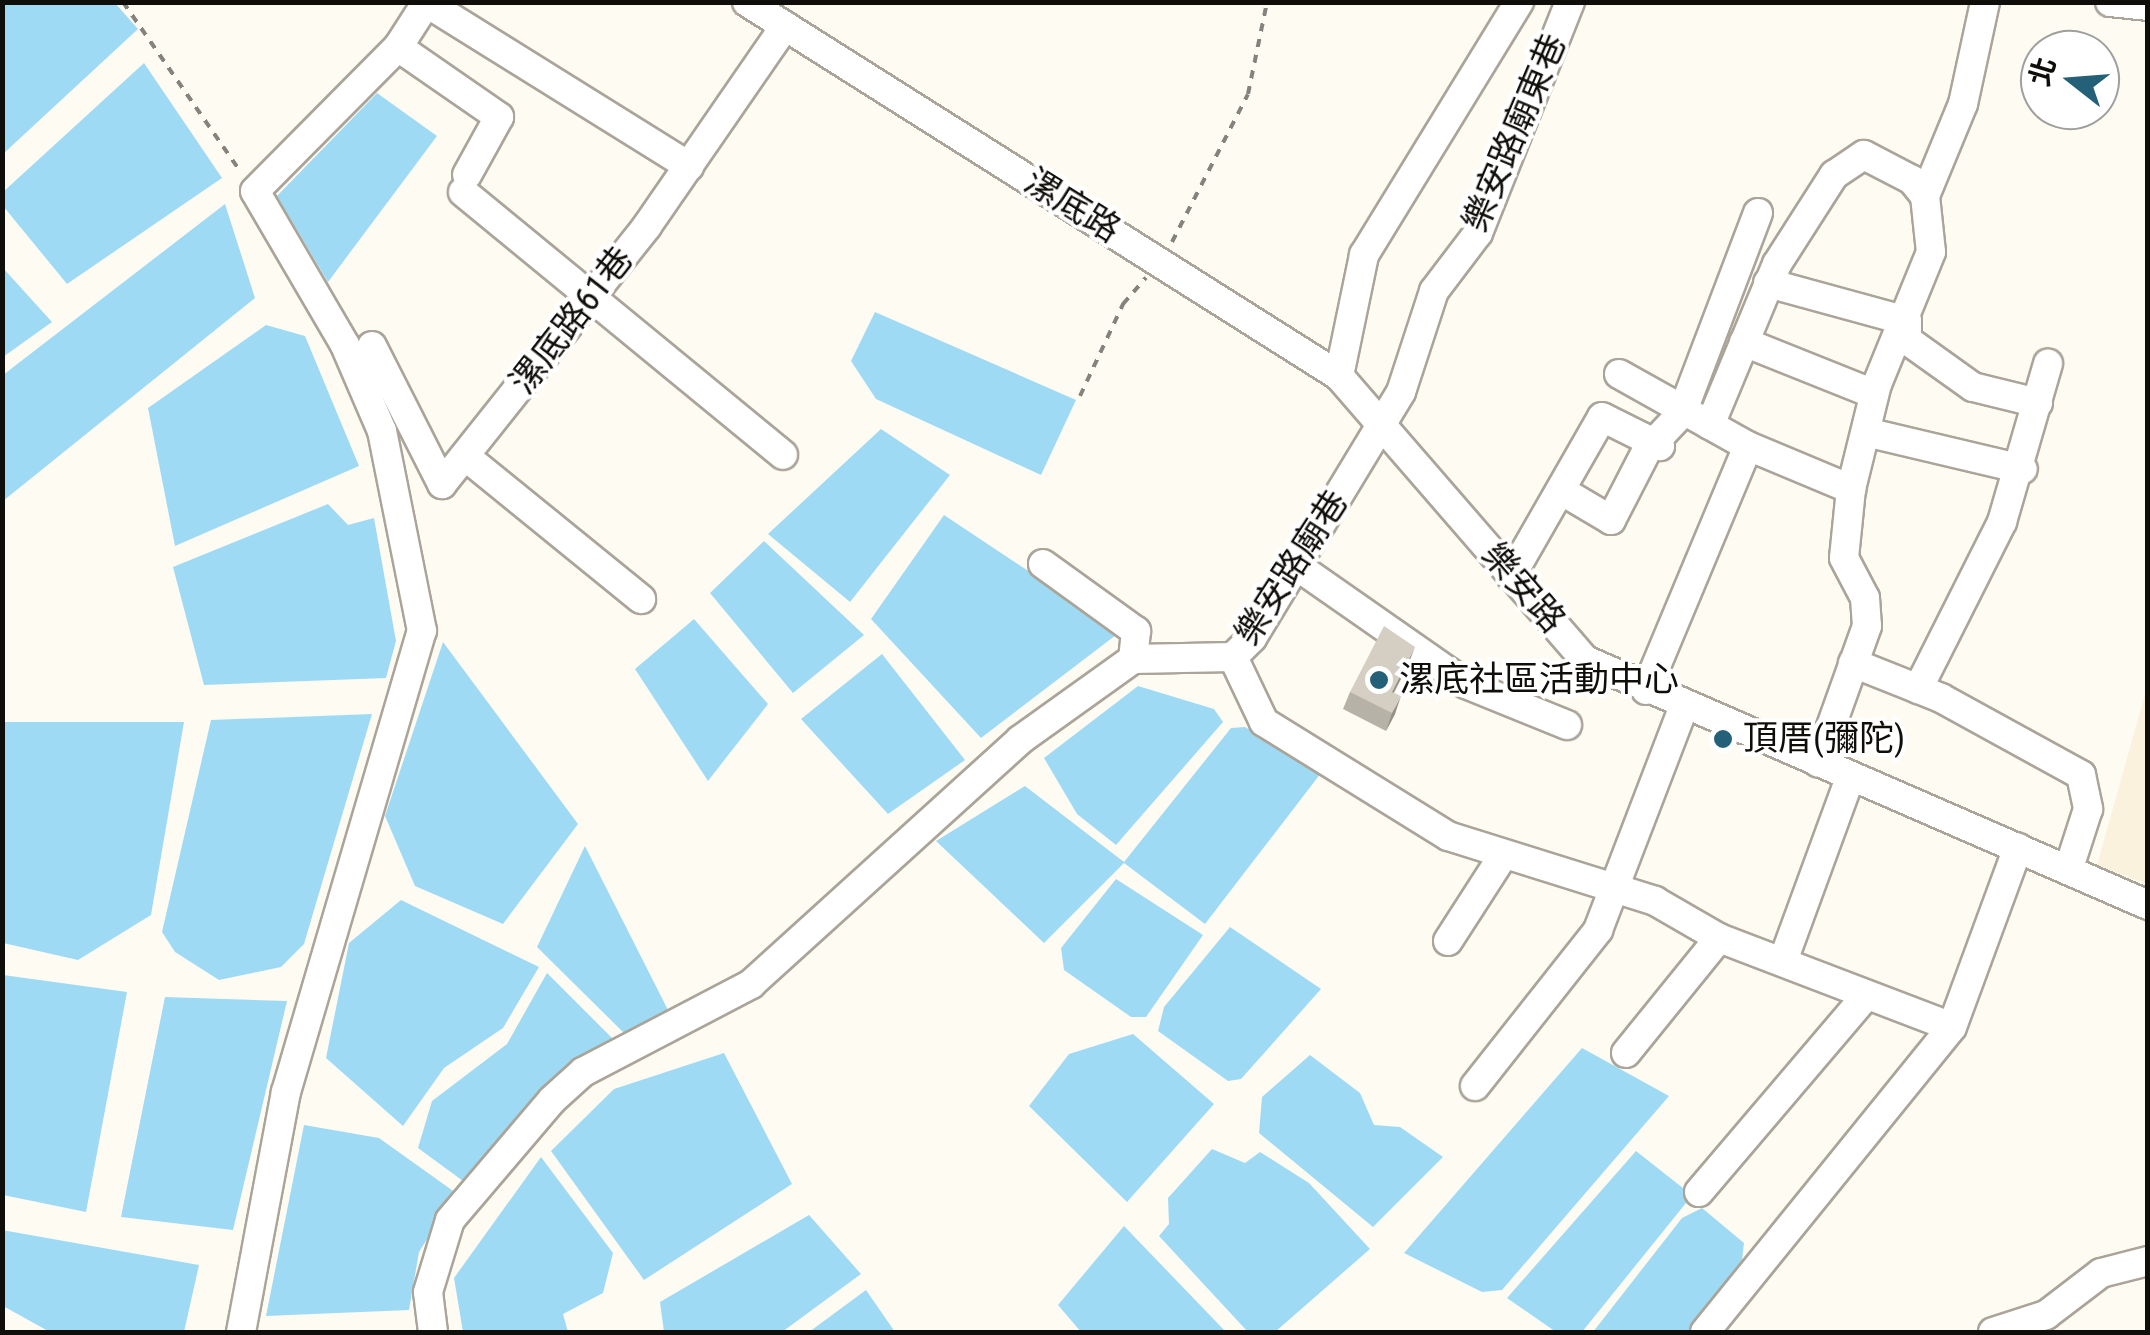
<!DOCTYPE html>
<meta charset="utf-8">
<style>
body{margin:0}
#map{position:relative;width:2150px;height:1335px;overflow:hidden;background:#fefbf3;font-family:"Roboto Condensed","Noto Sans TC",sans-serif}
div>[style]{position:absolute}
.built>*{inset:0;background:#fbf2de}
.water>*{inset:0;background:#9fdaf5}
.path>*{height:4px;margin-top:-2px;transform-origin:0;background:repeating-linear-gradient(90deg,#84827c 0 8px,transparent 0 16px)}
.roads{filter:drop-shadow(2px 0 #aaa499) drop-shadow(-2px 0 #aaa499) drop-shadow(0 2px #aaa499) drop-shadow(0 -2px #aaa499)}
.minor>*{height:28px;margin:-14px;padding:0 14px;transform-origin:14px;border-radius:14px;background:#fff}
.wall>*{inset:0;background:#b7b2a8}
.shaded-wall>*{inset:0;background:#959188}
.building>*{inset:0;background:#d5cfc3}
.dots>*{width:28px;height:28px;translate:-50% -50%;box-sizing:border-box;border:5px solid #fff;border-radius:50%}
span{translate:-50% -50%;white-space:nowrap;text-align:center;line-height:1.15;-webkit-text-stroke:8px #fff;paint-order:stroke}
.street-label{font-size:35px;color:#100e0a}
.poi-label{font-size:35px;color:#100e0a}
.left{translate:0 -50%;text-align:left}
.frame{position:absolute;inset:0;border:5px solid #100e0a;pointer-events:none}
.north{position:absolute;left:2020px;top:30px;width:100px;height:100px;box-sizing:border-box;background:#fff;border:2px solid #9f9f9d;border-radius:50%;rotate:287deg;font-size:28px;font-weight:700;line-height:40px;text-align:center;color:#100e0a}
.north::after{content:'';display:block;margin:auto;width:35px;height:45px;background:#246078;clip-path:polygon(50% 0,100% 100%,50% 72%,0 100%)}
</style>
<div id="map">
<div class="built">
<div style="clip-path:polygon(2147px 687px,2147px 884px,2097px 865px)"></div>
</div>
<div class="water">
<div style="clip-path:polygon(3px 2px,115px 3px,138px 29px,3px 154px)"></div>
<div style="clip-path:polygon(144px 63px,222px 178px,67px 284px,3px 206px,3px 192px)"></div>
<div style="clip-path:polygon(377px 93px,437px 136px,328px 282px,277px 196px)"></div>
<div style="clip-path:polygon(225px 204px,255px 298px,3px 501px,3px 375px)"></div>
<div style="clip-path:polygon(3px 268px,52px 322px,3px 357px,2px 357px)"></div>
<div style="clip-path:polygon(875px 312px,1076px 400px,1041px 475px,876px 399px,851px 361px)"></div>
<div style="clip-path:polygon(266px 325px,305px 336px,359px 466px,175px 546px,148px 408px)"></div>
<div style="clip-path:polygon(881px 429px,950px 475px,850px 602px,768px 534px)"></div>
<div style="clip-path:polygon(328px 504px,348px 525px,374px 518px,396px 641px,386px 678px,204px 685px,173px 567px)"></div>
<div style="clip-path:polygon(944px 515px,1120px 632px,981px 738px,871px 619px)"></div>
<div style="clip-path:polygon(764px 541px,864px 635px,793px 693px,710px 593px)"></div>
<div style="clip-path:polygon(694px 619px,768px 704px,708px 781px,635px 669px)"></div>
<div style="clip-path:polygon(443px 642px,578px 824px,503px 924px,415px 886px,385px 816px)"></div>
<div style="clip-path:polygon(882px 654px,965px 760px,888px 814px,801px 719px)"></div>
<div style="clip-path:polygon(1138px 686px,1214px 709px,1223px 722px,1116px 845px,1077px 814px,1044px 758px)"></div>
<div style="clip-path:polygon(372px 714px,304px 944px,281px 967px,219px 980px,175px 952px,162px 932px,211px 720px)"></div>
<div style="clip-path:polygon(3px 722px,184px 722px,151px 915px,78px 960px,3px 943px)"></div>
<div style="clip-path:polygon(1245px 727px,1321px 773px,1205px 924px,1124px 863px,1044px 943px,936px 841px,1025px 786px,1124px 862px,1231px 728px)"></div>
<div style="clip-path:polygon(585px 846px,669px 1012px,626px 1035px,537px 947px)"></div>
<div style="clip-path:polygon(1116px 879px,1203px 935px,1146px 1017px,1131px 1017px,1064px 970px,1061px 948px)"></div>
<div style="clip-path:polygon(401px 900px,539px 967px,503px 1028px,444px 1068px,403px 1126px,326px 1058px,349px 943px)"></div>
<div style="clip-path:polygon(1230px 927px,1321px 989px,1241px 1079px,1228px 1081px,1158px 1031px,1164px 1007px)"></div>
<div style="clip-path:polygon(547px 973px,614px 1040px,463px 1181px,418px 1148px,432px 1101px,507px 1044px)"></div>
<div style="clip-path:polygon(3px 975px,127px 992px,86px 1212px,3px 1195px)"></div>
<div style="clip-path:polygon(165px 997px,287px 1001px,233px 1230px,121px 1217px)"></div>
<div style="clip-path:polygon(1133px 1034px,1214px 1104px,1127px 1202px,1029px 1106px,1069px 1054px)"></div>
<div style="clip-path:polygon(1582px 1048px,1669px 1096px,1502px 1290px,1482px 1292px,1404px 1253px)"></div>
<div style="clip-path:polygon(724px 1053px,792px 1184px,644px 1280px,551px 1151px,614px 1089px)"></div>
<div style="clip-path:polygon(1310px 1055px,1360px 1093px,1374px 1125px,1400px 1127px,1443px 1157px,1373px 1227px,1259px 1133px,1262px 1097px)"></div>
<div style="clip-path:polygon(304px 1125px,379px 1138px,456px 1193px,419px 1252px,409px 1310px,266px 1316px)"></div>
<div style="clip-path:polygon(1212px 1149px,1245px 1163px,1260px 1152px,1309px 1183px,1370px 1249px,1275px 1332px,1248px 1332px,1159px 1236px,1169px 1224px,1168px 1198px)"></div>
<div style="clip-path:polygon(1636px 1151px,1688px 1192px,1686px 1203px,1582px 1332px,1556px 1332px,1507px 1298px)"></div>
<div style="clip-path:polygon(541px 1157px,613px 1253px,603px 1293px,563px 1314px,568px 1332px,463px 1332px,454px 1278px)"></div>
<div style="clip-path:polygon(1702px 1208px,1744px 1243px,1742px 1260px,1688px 1332px,1593px 1332px,1682px 1218px)"></div>
<div style="clip-path:polygon(809px 1215px,861px 1274px,782px 1332px,664px 1332px,660px 1302px)"></div>
<div style="clip-path:polygon(1124px 1226px,1226px 1332px,1081px 1332px,1058px 1305px)"></div>
<div style="clip-path:polygon(2px 1230px,199px 1265px,184px 1332px,50px 1332px,3px 1306px)"></div>
<div style="clip-path:polygon(866px 1290px,895px 1332px,809px 1332px)"></div>
</div>
<div class="path">
<div style="left:123px;top:2px;width:206px;rotate:55.3deg"></div>
<div style="left:1172px;top:242px;width:166px;rotate:-62.8deg"></div>
<div style="left:1248px;top:94px;width:94px;rotate:-78.3deg"></div>
<div style="left:1080px;top:396px;width:102px;rotate:-64.9deg"></div>
<div style="left:1123px;top:304px;width:35px;rotate:-49deg"></div>
</div>
<div class="roads">
<div class="minor">
<div style="left:747px;top:2px;width:700px;rotate:32.28deg"></div>
<div style="left:1339px;top:376px;width:376px;rotate:49.1deg"></div>
<div style="left:1585px;top:660px;width:614px;rotate:23.52deg"></div>
<div style="left:2110px;top:2px;width:38px;rotate:6deg"></div>
<div style="left:427px;top:3px;width:309px;rotate:31.9deg"></div>
<div style="left:398px;top:47px;width:123px;rotate:34.7deg"></div>
<div style="left:499px;top:117px;width:66px;rotate:118.9deg"></div>
<div style="left:463px;top:192px;width:414px;rotate:39.4deg"></div>
<div style="left:1925px;top:196px;width:100px;rotate:-67.6deg"></div>
<div style="left:1963px;top:104px;width:104px;rotate:-77.8deg"></div>
<div style="left:1768px;top:283px;width:144px;rotate:15.3deg"></div>
<div style="left:1907px;top:321px;width:19px;rotate:90deg"></div>
<div style="left:1907px;top:340px;width:81px;rotate:35.5deg"></div>
<div style="left:1973px;top:387px;width:67px;rotate:13.8deg"></div>
<div style="left:1744px;top:342px;width:140px;rotate:21.8deg"></div>
<div style="left:372px;top:346px;width:155px;rotate:63.1deg"></div>
<div style="left:442px;top:484px;width:330px;rotate:-51.5deg"></div>
<div style="left:647px;top:226px;width:243px;rotate:-55.4deg"></div>
<div style="left:1619px;top:374px;width:148px;rotate:29.2deg"></div>
<div style="left:1748px;top:446px;width:112px;rotate:22.7deg"></div>
<div style="left:1339px;top:376px;width:124px;rotate:-78.3deg"></div>
<div style="left:1364px;top:255px;width:297px;rotate:-58.5deg"></div>
<div style="left:1710px;top:425px;width:174px;rotate:-67.4deg"></div>
<div style="left:1777px;top:264px;width:106px;rotate:-57.4deg"></div>
<div style="left:1834px;top:175px;width:36px;rotate:-34deg"></div>
<div style="left:1864px;top:155px;width:54px;rotate:27.5deg"></div>
<div style="left:1912px;top:180px;width:21px;rotate:51deg"></div>
<div style="left:1925px;top:196px;width:56px;rotate:83.9deg"></div>
<div style="left:1931px;top:252px;width:143px;rotate:112.2deg"></div>
<div style="left:1877px;top:384px;width:108px;rotate:103.9deg"></div>
<div style="left:1851px;top:489px;width:69px;rotate:95.8deg"></div>
<div style="left:1844px;top:558px;width:45px;rotate:62.3deg"></div>
<div style="left:1865px;top:598px;width:28px;rotate:86deg"></div>
<div style="left:1867px;top:626px;width:145px;rotate:109.7deg"></div>
<div style="left:1866px;top:432px;width:161px;rotate:13.3deg"></div>
<div style="left:465px;top:456px;width:227px;rotate:39.1deg"></div>
<div style="left:1562px;top:491px;width:57px;rotate:30.6deg"></div>
<div style="left:1611px;top:520px;width:79px;rotate:-62.8deg"></div>
<div style="left:1647px;top:450px;width:51px;rotate:-46.6deg"></div>
<div style="left:1682px;top:413px;width:214px;rotate:-69.2deg"></div>
<div style="left:1043px;top:564px;width:115px;rotate:35.8deg"></div>
<div style="left:1136px;top:631px;width:28px;rotate:96deg"></div>
<div style="left:1133px;top:659px;width:100px;rotate:-1.1deg"></div>
<div style="left:1233px;top:657px;width:27px;rotate:-45deg"></div>
<div style="left:1252px;top:638px;width:288px;rotate:-58.8deg"></div>
<div style="left:1401px;top:392px;width:106px;rotate:-71.9deg"></div>
<div style="left:1434px;top:291px;width:73px;rotate:-52.8deg"></div>
<div style="left:1478px;top:233px;width:249px;rotate:-68.3deg"></div>
<div style="left:1297px;top:566px;width:206px;rotate:34.9deg"></div>
<div style="left:1466px;top:684px;width:109px;rotate:22.1deg"></div>
<div style="left:1511px;top:576px;width:183px;rotate:-60.2deg"></div>
<div style="left:1602px;top:417px;width:65px;rotate:26.6deg"></div>
<div style="left:1233px;top:657px;width:72px;rotate:64.5deg"></div>
<div style="left:1264px;top:722px;width:216px;rotate:31.8deg"></div>
<div style="left:1448px;top:836px;width:217px;rotate:17.4deg"></div>
<div style="left:1655px;top:901px;width:74px;rotate:30deg"></div>
<div style="left:1719px;top:938px;width:249px;rotate:20.9deg"></div>
<div style="left:1853px;top:663px;width:95px;rotate:21.7deg"></div>
<div style="left:1941px;top:698px;width:160px;rotate:28.8deg"></div>
<div style="left:2081px;top:775px;width:35px;rotate:78deg"></div>
<div style="left:2088px;top:809px;width:62px;rotate:107.9deg"></div>
<div style="left:1918px;top:689px;width:187px;rotate:-63.3deg"></div>
<div style="left:2002px;top:522px;width:165px;rotate:-73.8deg"></div>
<div style="left:1646px;top:690px;width:264px;rotate:-67.3deg"></div>
<div style="left:1448px;top:941px;width:103px;rotate:-57.2deg"></div>
<div style="left:1783px;top:961px;width:195px;rotate:-69.9deg"></div>
<div style="left:1626px;top:1053px;width:148px;rotate:-51deg"></div>
<div style="left:1475px;top:1086px;width:199px;rotate:-51.7deg"></div>
<div style="left:1598px;top:930px;width:240px;rotate:-69deg"></div>
<div style="left:1699px;top:1192px;width:256px;rotate:-49.6deg"></div>
<div style="left:241px;top:1332px;width:244px;rotate:-79.4deg"></div>
<div style="left:286px;top:1092px;width:481px;rotate:-73.6deg"></div>
<div style="left:422px;top:631px;width:204px;rotate:-101.3deg"></div>
<div style="left:382px;top:431px;width:94px;rotate:-113.3deg"></div>
<div style="left:345px;top:345px;width:178px;rotate:-120.3deg"></div>
<div style="left:255px;top:191px;width:203px;rotate:-45.2deg"></div>
<div style="left:398px;top:47px;width:54px;rotate:-57.2deg"></div>
<div style="left:433px;top:1332px;width:40px;rotate:-97.1deg"></div>
<div style="left:428px;top:1292px;width:75px;rotate:-73deg"></div>
<div style="left:450px;top:1220px;width:157px;rotate:-49.6deg"></div>
<div style="left:552px;top:1100px;width:42px;rotate:-42.1deg"></div>
<div style="left:583px;top:1072px;width:190px;rotate:-27.6deg"></div>
<div style="left:751px;top:984px;width:363px;rotate:-42.2deg"></div>
<div style="left:1020px;top:740px;width:139px;rotate:-35.6deg"></div>
<div style="left:1705px;top:1332px;width:392px;rotate:-51deg"></div>
<div style="left:1952px;top:1027px;width:191px;rotate:-69.8deg"></div>
<div style="left:1993px;top:1332px;width:56px;rotate:-17.8deg"></div>
<div style="left:2046px;top:1315px;width:69px;rotate:-37.4deg"></div>
<div style="left:2101px;top:1273px;width:49px;rotate:-14.3deg"></div>
</div>
</div>
<div class="wall">
<div style="clip-path:polygon(1408px 665px,1394px 693px,1395px 714px,1386px 731px,1343px 709px,1350px 692px)"></div>
</div>
<div class="shaded-wall">
<div style="clip-path:polygon(1415px 647px,1408px 665px,1385px 709px,1392px 692px)"></div>
<div style="clip-path:polygon(1401px 696px,1395px 714px,1386px 731px,1392px 713px)"></div>
</div>
<div class="building">
<div style="clip-path:polygon(1384px 626px,1415px 647px,1392px 692px,1401px 696px,1392px 713px,1350px 692px)"></div>
</div>
<div class="dots">
<div style="left:1379px;top:680px;background:#246078"></div>
<div style="left:1723px;top:739px;background:#246078"></div>
</div>
<div class="street-label">
<span style="left:1515px;top:133px;rotate:-67deg">樂安路廟東巷</span>
<span style="left:1072px;top:206px;rotate:32deg">漯底路</span>
<span style="left:572px;top:321px;rotate:-52deg">漯底路61巷</span>
<span style="left:1292px;top:568px;rotate:-57deg">樂安路廟巷</span>
<span style="left:1523px;top:588px;rotate:49deg">樂安路</span>
</div>
<div class="poi-label">
<span class="left" style="left:1399px;top:680px">漯底社區活動中心</span>
<span class="left" style="left:1743px;top:739px">頂厝(彌陀)</span>
</div>
<div class="frame"></div>
<div class="north">北</div>
</div>
